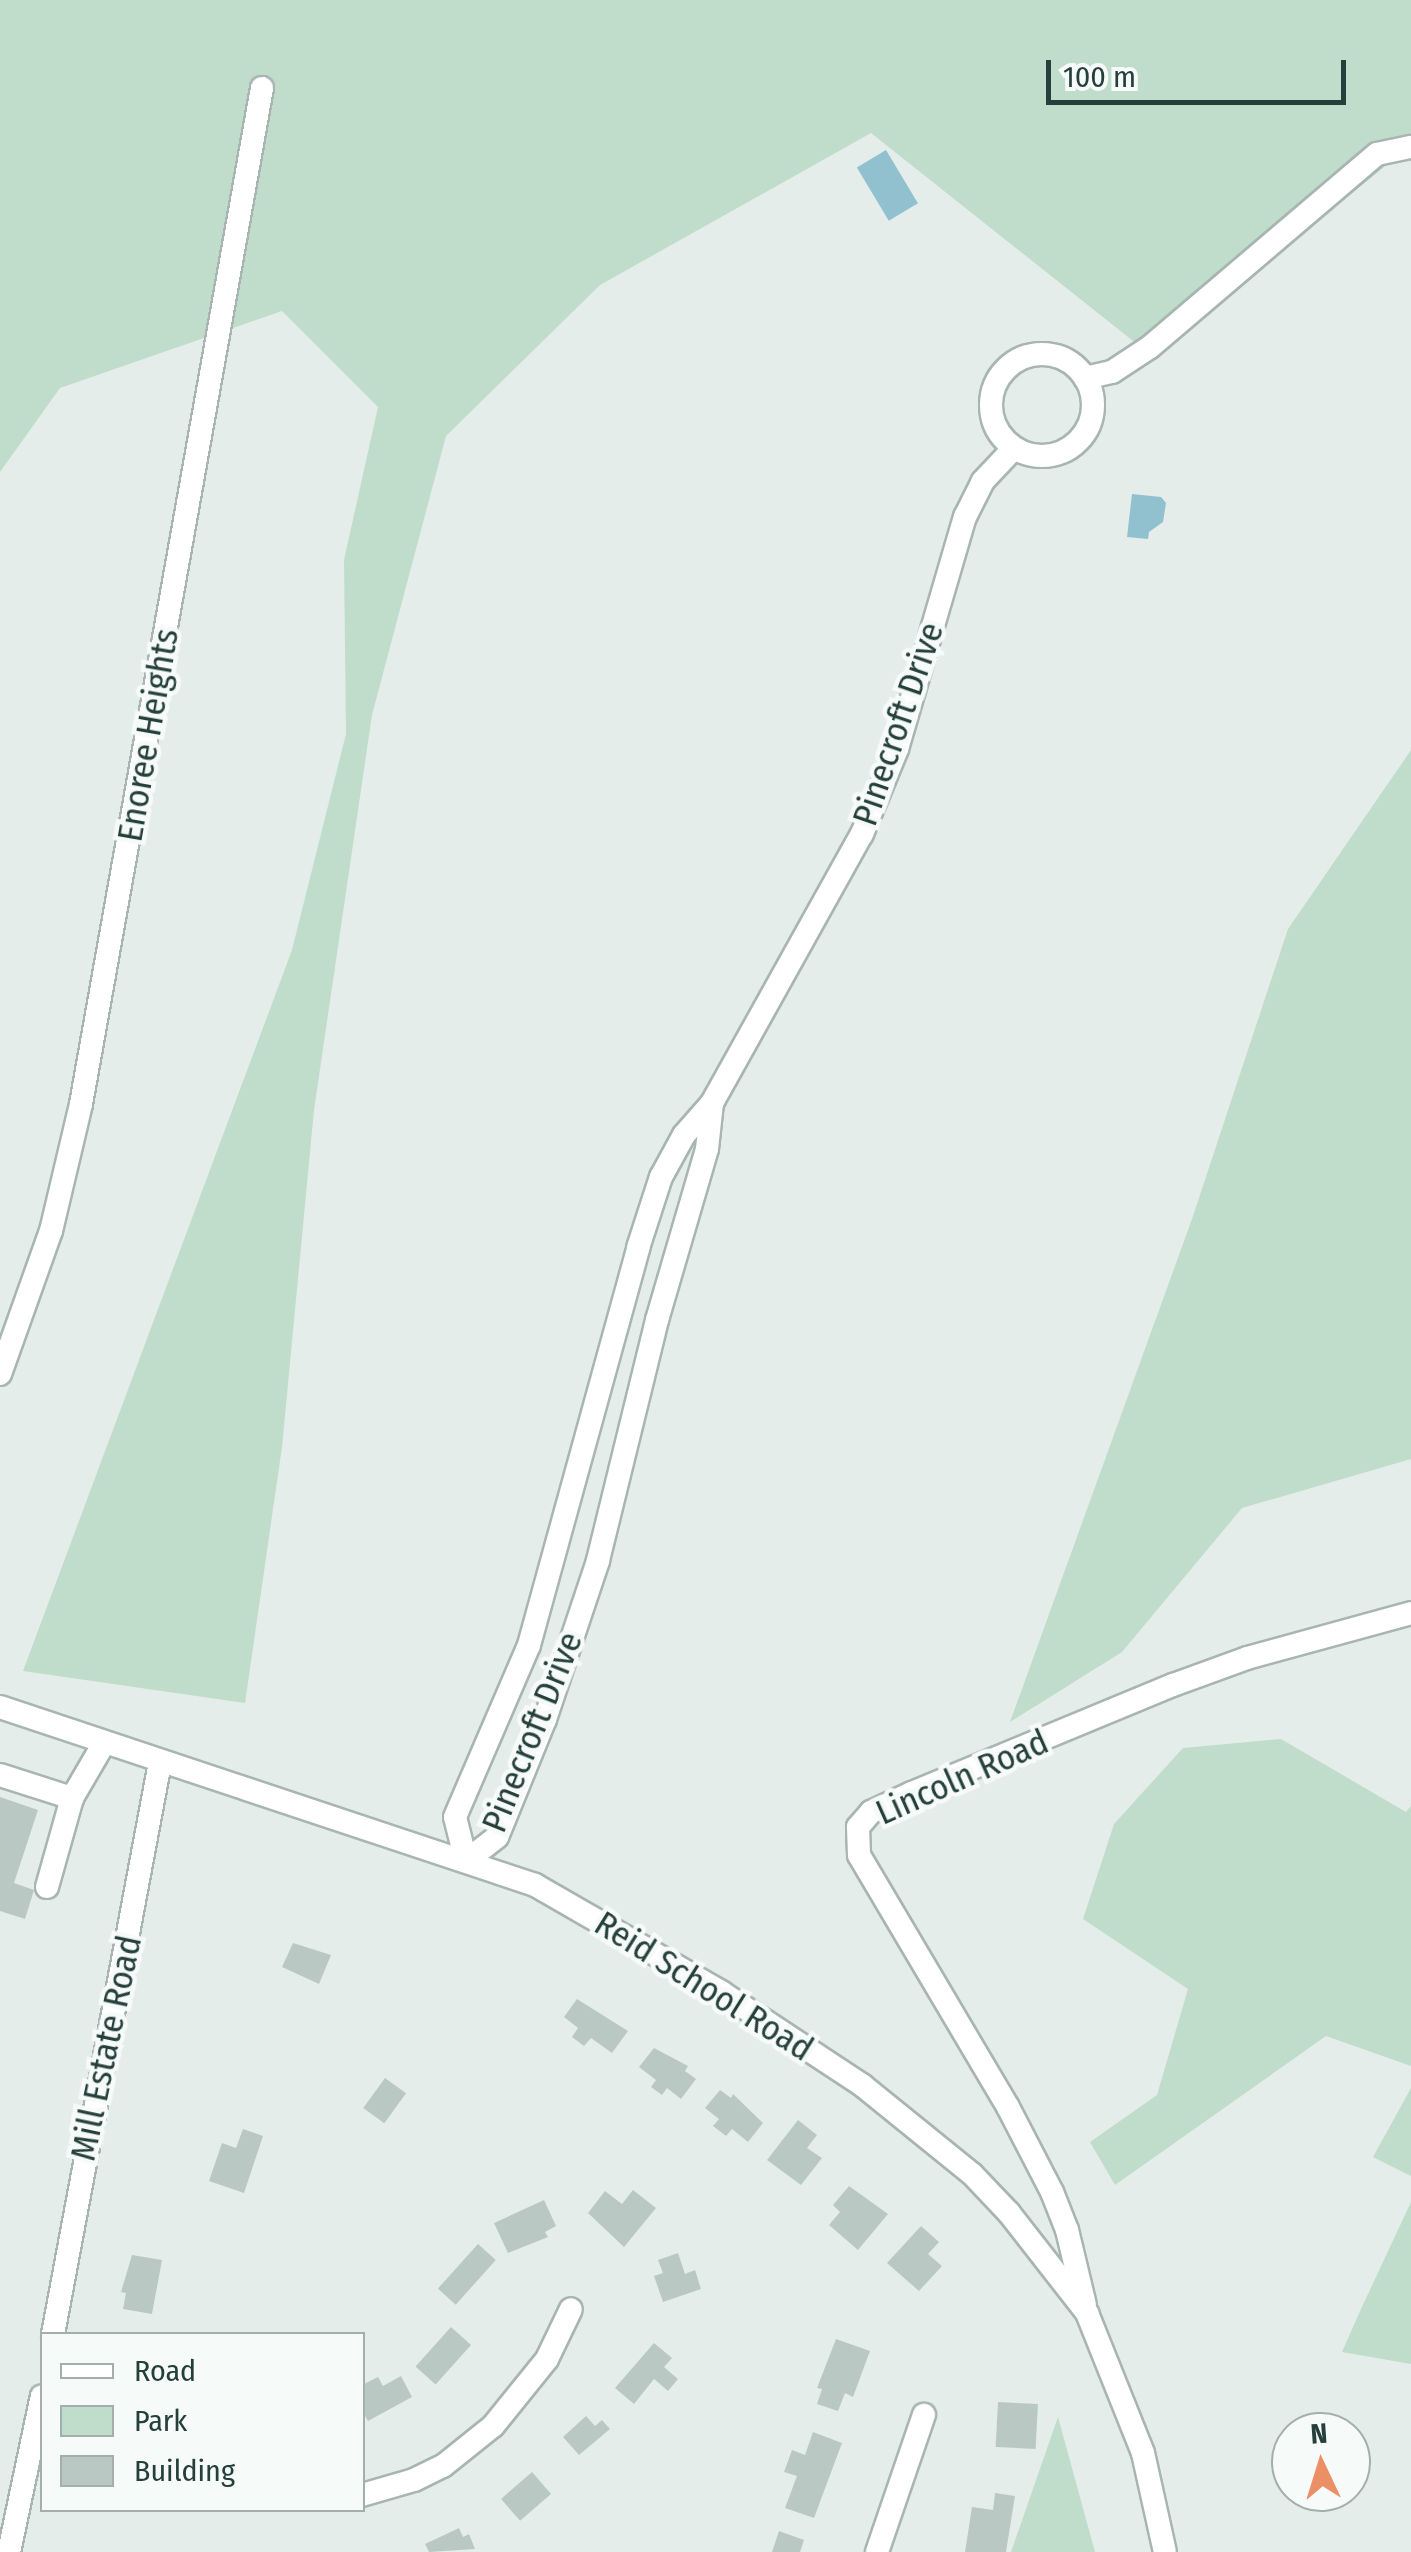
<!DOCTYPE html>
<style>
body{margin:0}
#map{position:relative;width:1411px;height:2552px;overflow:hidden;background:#e5edea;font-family:"Fira Sans Condensed",sans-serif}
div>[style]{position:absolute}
.green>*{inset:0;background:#bfddca}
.water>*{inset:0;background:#91c1cf;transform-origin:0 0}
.building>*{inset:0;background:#bac8c4;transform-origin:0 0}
.roads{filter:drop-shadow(2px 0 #a8b5b2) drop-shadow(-2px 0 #a8b5b2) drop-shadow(0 2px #a8b5b2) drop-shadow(0 -2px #a8b5b2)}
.minor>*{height:22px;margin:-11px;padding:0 11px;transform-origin:11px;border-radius:11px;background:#fff}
.minor>.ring{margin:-11px;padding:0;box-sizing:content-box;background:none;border:22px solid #fff;border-radius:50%}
span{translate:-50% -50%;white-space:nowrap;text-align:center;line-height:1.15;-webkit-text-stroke:9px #f6faf8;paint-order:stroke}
.street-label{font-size:35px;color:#253f3a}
.legend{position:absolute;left:40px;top:2332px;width:325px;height:180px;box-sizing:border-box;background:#f6faf8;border:2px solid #a2afac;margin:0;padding:12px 18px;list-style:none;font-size:30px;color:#253f3a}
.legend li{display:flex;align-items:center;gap:20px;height:50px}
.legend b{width:50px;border:2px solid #a2afac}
.north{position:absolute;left:1271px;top:2412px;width:100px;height:100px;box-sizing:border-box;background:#f6faf8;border:2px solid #a2afac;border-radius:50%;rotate:356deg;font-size:28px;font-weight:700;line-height:40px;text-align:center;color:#253f3a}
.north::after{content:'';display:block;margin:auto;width:35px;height:45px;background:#eb9066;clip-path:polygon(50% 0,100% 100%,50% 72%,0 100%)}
.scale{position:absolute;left:1046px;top:60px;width:300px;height:45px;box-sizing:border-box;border:5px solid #253f3a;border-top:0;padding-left:12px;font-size:30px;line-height:35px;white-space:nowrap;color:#253f3a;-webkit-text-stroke:8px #f6faf8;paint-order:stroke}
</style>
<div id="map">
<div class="green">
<div style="clip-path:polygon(0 0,1411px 0,1411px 153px,1405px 150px,1152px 356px,871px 133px,600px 285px,446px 436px,372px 715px,314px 1110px,282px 1447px,245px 1703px,23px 1671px,292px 950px,346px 734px,344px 560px,378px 407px,282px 311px,60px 388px,0 472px)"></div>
<div style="clip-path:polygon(1411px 750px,1411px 1459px,1242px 1508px,1122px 1652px,1010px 1722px,1192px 1219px,1288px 929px)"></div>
<div style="clip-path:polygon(1281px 1739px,1406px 1812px,1411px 1806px,1411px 2066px,1326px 2036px,1115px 2185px,1090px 2142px,1157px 2095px,1188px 1989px,1083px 1919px,1114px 1824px,1183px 1748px)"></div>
<div style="clip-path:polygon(1411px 2088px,1411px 2176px,1373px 2157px)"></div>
<div style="clip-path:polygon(1411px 2202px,1411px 2364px,1342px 2352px,1361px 2309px)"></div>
<div style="clip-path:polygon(1058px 2417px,1095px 2552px,1011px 2552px)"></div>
</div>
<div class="water">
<div style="left:886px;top:150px;width:62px;height:34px;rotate:59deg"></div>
<div style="clip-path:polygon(1132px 494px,1161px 497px,1166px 503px,1163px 522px,1149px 532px,1148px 539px,1127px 537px)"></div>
</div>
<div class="building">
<div style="clip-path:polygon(0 1797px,38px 1810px,14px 1883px,34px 1890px,25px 1919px,0 1911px)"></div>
<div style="clip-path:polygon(293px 1943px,331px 1955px,319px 1984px,282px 1967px)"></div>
<div style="clip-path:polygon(577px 1999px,628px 2031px,612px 2053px,591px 2038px,584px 2046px,572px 2037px,578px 2028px,564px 2017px)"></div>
<div style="clip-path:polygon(654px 2048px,688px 2066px,685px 2071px,696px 2079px,681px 2099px,667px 2088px,662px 2095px,651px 2087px,656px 2080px,639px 2067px)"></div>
<div style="left:385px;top:2078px;width:26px;height:37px;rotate:36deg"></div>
<div style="clip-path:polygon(720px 2090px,731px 2098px,733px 2094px,763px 2123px,748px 2142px,732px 2129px,726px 2136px,713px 2126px,719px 2119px,705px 2108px)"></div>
<div style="clip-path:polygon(798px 2120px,817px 2135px,807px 2148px,822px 2158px,801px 2185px,767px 2160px)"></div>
<div style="clip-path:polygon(243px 2129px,263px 2136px,244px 2193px,209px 2181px,222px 2143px,236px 2148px)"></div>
<div style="clip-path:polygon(849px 2186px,888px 2214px,858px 2250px,829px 2225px,840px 2212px,833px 2205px)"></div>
<div style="clip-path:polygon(633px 2190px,656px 2208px,624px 2247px,588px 2213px,605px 2191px,622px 2204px)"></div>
<div style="clip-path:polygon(544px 2200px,556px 2226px,545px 2232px,548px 2237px,508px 2253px,494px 2223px)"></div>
<div style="clip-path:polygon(921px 2226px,939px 2242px,928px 2254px,942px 2266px,919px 2291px,887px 2263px)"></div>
<div style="left:478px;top:2244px;width:24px;height:60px;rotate:42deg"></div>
<div style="clip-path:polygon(678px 2253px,685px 2274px,695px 2270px,701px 2289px,663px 2302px,654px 2276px,663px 2273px,658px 2260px)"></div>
<div style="clip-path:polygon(132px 2255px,162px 2260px,152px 2314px,123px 2309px,126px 2293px,121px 2292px)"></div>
<div style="left:451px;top:2327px;width:27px;height:53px;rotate:42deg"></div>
<div style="clip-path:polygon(836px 2339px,870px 2351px,853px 2397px,845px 2393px,838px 2411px,817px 2404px,822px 2389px,817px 2388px)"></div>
<div style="clip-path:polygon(654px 2343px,672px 2358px,664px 2367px,678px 2379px,668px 2391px,654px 2379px,634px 2404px,615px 2388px)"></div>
<div style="clip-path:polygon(401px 2376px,412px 2397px,368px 2421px,362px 2411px,362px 2385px,378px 2377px,383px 2386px)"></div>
<div style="left:998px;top:2402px;width:40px;height:45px;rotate:3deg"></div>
<div style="clip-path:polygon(586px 2416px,595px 2426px,602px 2420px,610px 2429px,579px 2455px,563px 2437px)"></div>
<div style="clip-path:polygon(813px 2432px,842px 2443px,814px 2518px,785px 2508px,797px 2476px,784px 2472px,792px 2450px,805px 2455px)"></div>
<div style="left:532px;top:2472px;width:29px;height:41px;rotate:49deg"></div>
<div style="clip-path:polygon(995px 2493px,1015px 2496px,1006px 2552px,965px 2552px,972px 2507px,993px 2510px)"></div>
<div style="clip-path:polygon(459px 2528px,463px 2537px,469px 2534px,475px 2549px,429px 2552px,425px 2544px)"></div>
<div style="clip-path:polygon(779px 2531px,804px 2540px,800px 2552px,772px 2552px)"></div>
</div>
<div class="roads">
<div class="minor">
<div class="ring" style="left:991px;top:354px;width:80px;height:80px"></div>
<div style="left:1085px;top:378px;width:28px;rotate:-13deg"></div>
<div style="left:1112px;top:372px;width:45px;rotate:-33.3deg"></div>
<div style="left:1150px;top:347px;width:298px;rotate:-40.4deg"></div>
<div style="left:1377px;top:154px;width:35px;rotate:-12deg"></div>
<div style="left:712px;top:1103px;width:46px;rotate:96.2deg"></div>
<div style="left:707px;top:1149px;width:178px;rotate:106.3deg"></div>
<div style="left:657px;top:1320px;width:248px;rotate:103.8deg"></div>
<div style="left:598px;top:1561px;width:167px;rotate:108.5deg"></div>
<div style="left:545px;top:1719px;width:127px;rotate:112.1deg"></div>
<div style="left:497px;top:1837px;width:39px;rotate:142deg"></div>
<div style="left:466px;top:1861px;width:45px;rotate:-104deg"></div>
<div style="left:455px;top:1817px;width:187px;rotate:-66.7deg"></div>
<div style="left:529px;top:1645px;width:412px;rotate:-74.6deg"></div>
<div style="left:638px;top:1248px;width:75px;rotate:-72.1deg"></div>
<div style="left:661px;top:1177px;width:48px;rotate:-61.3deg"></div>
<div style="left:684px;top:1135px;width:43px;rotate:-48.8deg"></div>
<div style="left:712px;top:1103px;width:308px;rotate:-60.9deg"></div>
<div style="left:862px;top:834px;width:92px;rotate:-67.6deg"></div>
<div style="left:897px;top:749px;width:242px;rotate:-73.7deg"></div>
<div style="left:965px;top:517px;width:40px;rotate:-63.4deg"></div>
<div style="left:983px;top:481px;width:45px;rotate:-46.8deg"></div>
<div style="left:0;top:1374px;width:152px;rotate:-70.4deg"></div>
<div style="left:51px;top:1231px;width:130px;rotate:-76.7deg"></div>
<div style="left:81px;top:1104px;width:1032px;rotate:-79.9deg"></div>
<div style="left:0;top:1707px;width:564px;rotate:18.4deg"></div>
<div style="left:535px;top:1885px;width:215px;rotate:29.9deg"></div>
<div style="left:721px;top:1992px;width:169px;rotate:33.4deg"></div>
<div style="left:862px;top:2085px;width:141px;rotate:39deg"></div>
<div style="left:972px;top:2174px;width:54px;rotate:46.5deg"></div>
<div style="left:1009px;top:2213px;width:127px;rotate:52deg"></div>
<div style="left:1087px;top:2313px;width:151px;rotate:68.2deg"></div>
<div style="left:1143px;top:2453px;width:101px;rotate:77.5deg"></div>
<div style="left:0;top:1775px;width:76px;rotate:17.7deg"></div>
<div style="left:72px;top:1798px;width:64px;rotate:-59.8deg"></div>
<div style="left:47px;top:1887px;width:92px;rotate:-74.3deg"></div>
<div style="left:1085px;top:2305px;width:77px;rotate:-103.5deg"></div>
<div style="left:1067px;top:2230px;width:41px;rotate:-111.5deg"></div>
<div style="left:1052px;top:2192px;width:96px;rotate:-117.4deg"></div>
<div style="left:1008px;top:2107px;width:293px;rotate:-120.6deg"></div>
<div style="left:859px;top:1855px;width:28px;rotate:-92deg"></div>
<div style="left:858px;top:1827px;width:20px;rotate:-49deg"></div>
<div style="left:871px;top:1812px;width:45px;rotate:-24.9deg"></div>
<div style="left:912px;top:1793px;width:282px;rotate:-22.5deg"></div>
<div style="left:1173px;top:1685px;width:79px;rotate:-20deg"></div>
<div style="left:1247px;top:1658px;width:170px;rotate:-15.3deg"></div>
<div style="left:53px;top:2334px;width:582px;rotate:-79.4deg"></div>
<div style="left:362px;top:2495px;width:54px;rotate:-16.1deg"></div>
<div style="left:414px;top:2480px;width:32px;rotate:-26deg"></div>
<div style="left:443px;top:2466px;width:64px;rotate:-38.7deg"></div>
<div style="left:493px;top:2426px;width:86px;rotate:-51.1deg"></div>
<div style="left:547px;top:2359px;width:55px;rotate:-64.4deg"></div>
<div style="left:9px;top:2552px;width:159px;rotate:-78.1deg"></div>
<div style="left:877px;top:2552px;width:145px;rotate:-71.1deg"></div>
</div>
</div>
<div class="street-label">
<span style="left:898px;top:724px;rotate:-71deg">Pinecroft Drive</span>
<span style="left:148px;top:735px;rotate:-80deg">Enoree Heights</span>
<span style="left:532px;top:1732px;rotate:-68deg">Pinecroft Drive</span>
<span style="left:962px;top:1777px;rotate:-24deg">Lincoln Road</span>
<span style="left:704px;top:1986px;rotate:32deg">Reid School Road</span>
<span style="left:106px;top:2048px;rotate:-78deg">Mill Estate Road</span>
</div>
<ul class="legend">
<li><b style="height:12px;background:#fff"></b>Road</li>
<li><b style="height:28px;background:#bfddca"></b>Park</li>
<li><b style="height:28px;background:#bac8c4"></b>Building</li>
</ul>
<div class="north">N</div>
<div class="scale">100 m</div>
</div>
